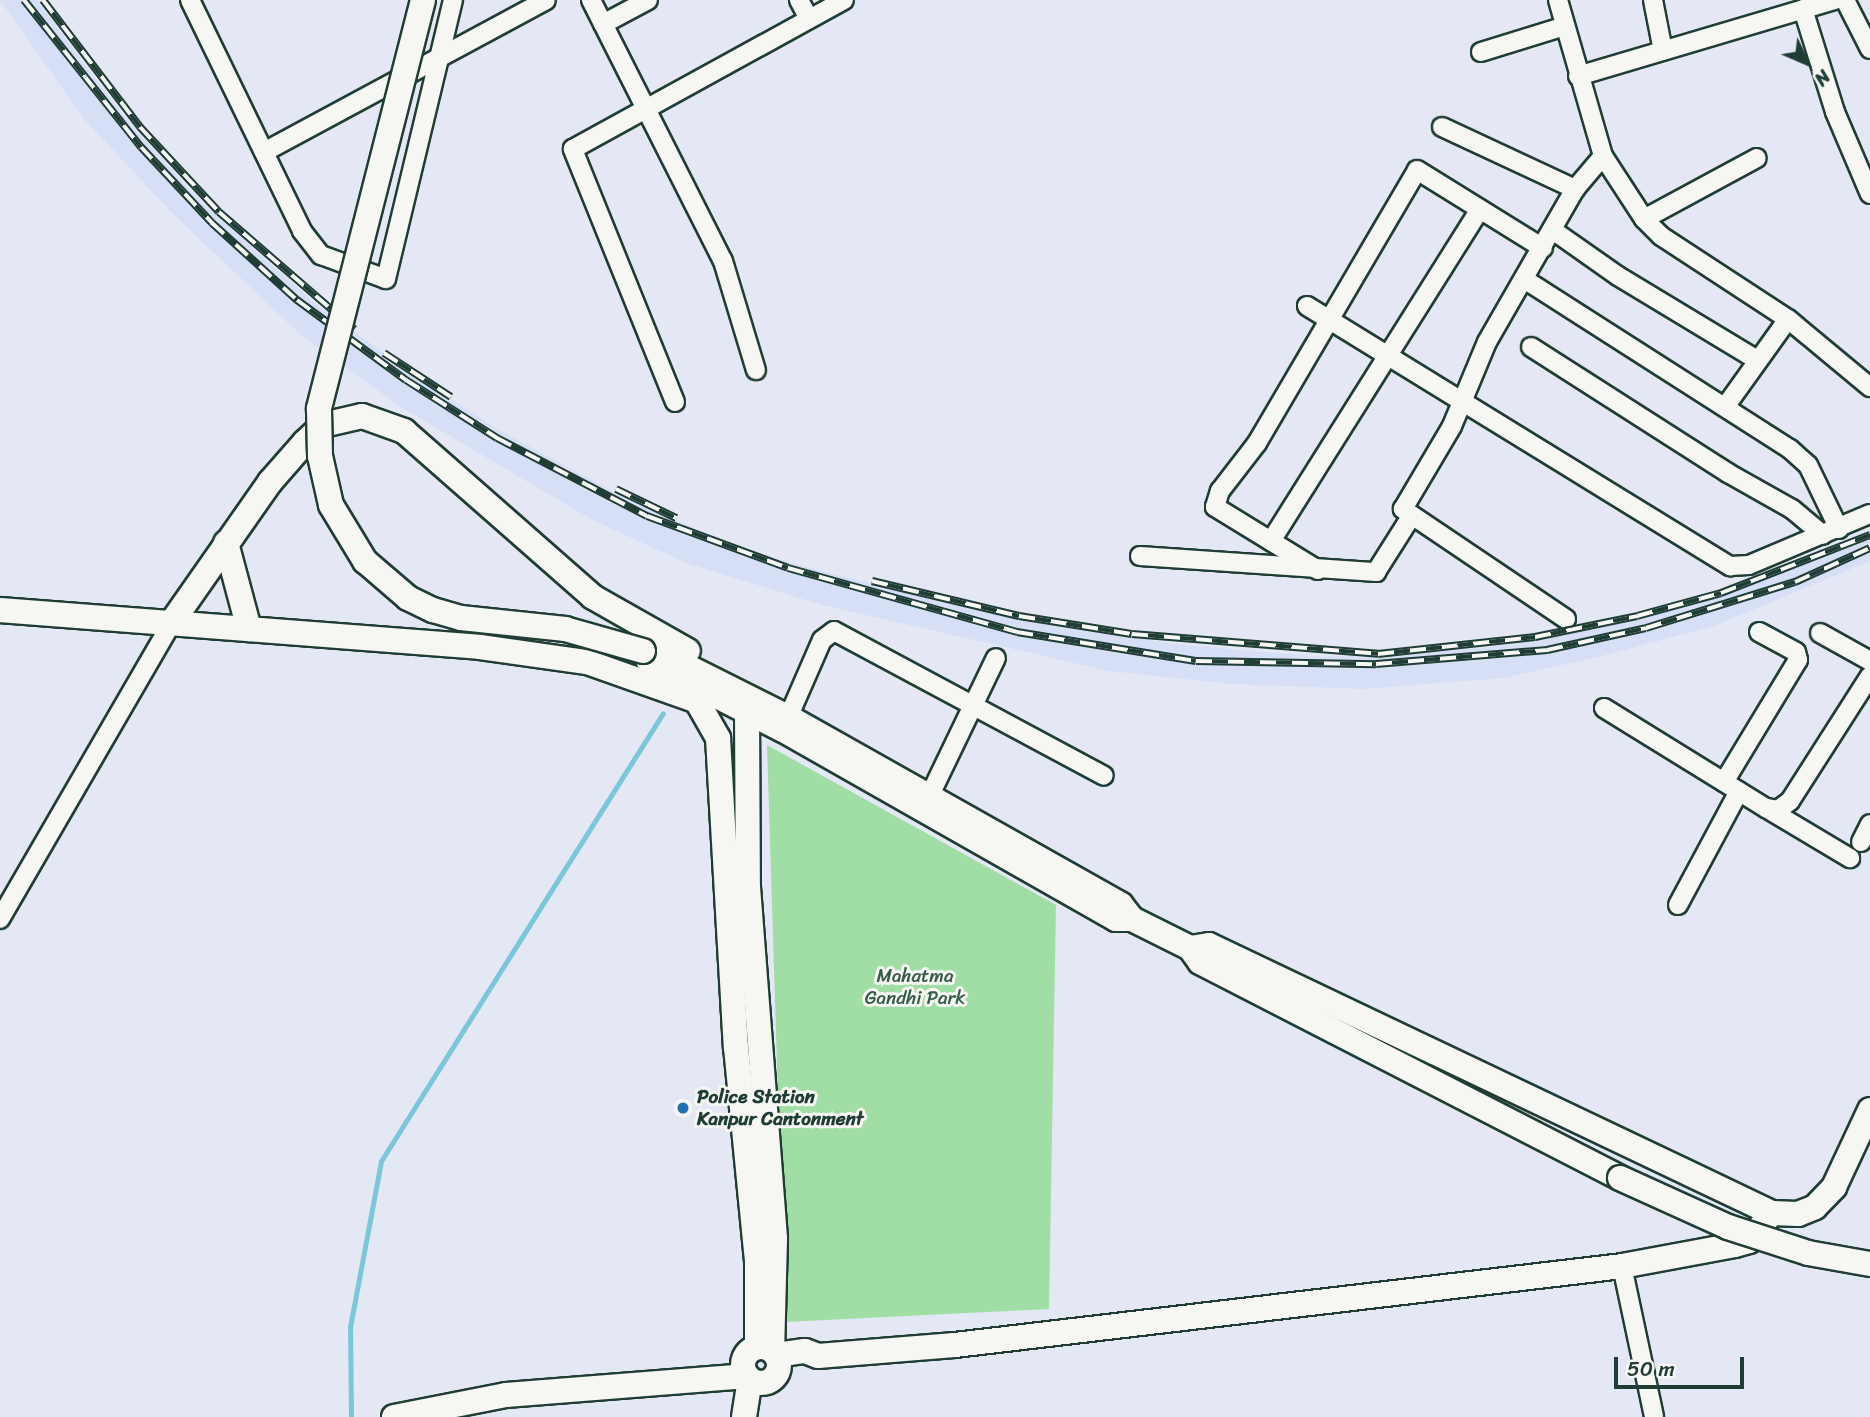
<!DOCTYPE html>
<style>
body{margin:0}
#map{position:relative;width:1870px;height:1417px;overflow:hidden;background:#e4e8f4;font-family:Sriracha,sans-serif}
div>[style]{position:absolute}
.built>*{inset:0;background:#d7dff6}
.green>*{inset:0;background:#a1dea5}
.stream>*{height:5px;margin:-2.5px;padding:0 2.5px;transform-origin:2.5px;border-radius:2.5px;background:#79c7d8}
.roads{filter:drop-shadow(2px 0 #1f3d34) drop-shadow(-2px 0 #1f3d34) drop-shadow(0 2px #1f3d34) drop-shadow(0 -2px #1f3d34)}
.street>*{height:18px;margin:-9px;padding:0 9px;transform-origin:9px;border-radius:9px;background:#f6f6f2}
.secondary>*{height:24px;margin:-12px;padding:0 12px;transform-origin:12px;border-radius:12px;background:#f6f6f2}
.secondary>.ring{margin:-12px;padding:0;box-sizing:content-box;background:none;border:24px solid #f6f6f2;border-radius:50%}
.rail>*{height:8px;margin-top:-4px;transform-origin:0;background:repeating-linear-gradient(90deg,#f6f6f2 0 16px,#1f3d34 0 32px);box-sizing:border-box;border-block:2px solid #1f3d34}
.bridges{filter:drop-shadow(2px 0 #1f3d34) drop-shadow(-2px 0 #1f3d34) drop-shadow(0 2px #1f3d34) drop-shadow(0 -2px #1f3d34)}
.secondary-bridge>*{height:24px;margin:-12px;padding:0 12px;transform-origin:12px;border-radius:12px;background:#f6f6f2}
.dots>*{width:19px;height:19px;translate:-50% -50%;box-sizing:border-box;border:4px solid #f6f6f2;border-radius:50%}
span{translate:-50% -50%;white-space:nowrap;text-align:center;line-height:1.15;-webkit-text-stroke:6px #f6f6f2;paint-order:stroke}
.park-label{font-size:19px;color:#395d4b}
.poi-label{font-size:19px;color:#1f3d34;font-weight:700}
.left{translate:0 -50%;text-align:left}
.north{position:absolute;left:1772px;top:28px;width:70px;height:70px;-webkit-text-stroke:5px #f6f6f2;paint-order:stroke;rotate:134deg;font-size:19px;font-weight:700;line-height:28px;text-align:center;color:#1f3d34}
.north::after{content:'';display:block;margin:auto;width:24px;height:32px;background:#1f3d34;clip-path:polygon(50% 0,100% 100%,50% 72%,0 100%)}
.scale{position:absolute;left:1614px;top:1357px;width:130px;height:32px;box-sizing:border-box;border:4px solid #1f3d34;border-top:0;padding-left:9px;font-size:21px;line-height:24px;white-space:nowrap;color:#1f3d34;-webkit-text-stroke:5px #f6f6f2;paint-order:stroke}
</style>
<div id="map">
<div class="built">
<div style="clip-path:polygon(0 0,37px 0,121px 113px,198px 199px,313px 302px,406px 369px,492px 426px,614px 492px,716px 538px,783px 561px,923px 597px,1173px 644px,1322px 657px,1485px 648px,1684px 606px,1758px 581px,1870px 530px,1870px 561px,1714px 626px,1598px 657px,1504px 678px,1364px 689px,1232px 684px,1109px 671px,822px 605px,686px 563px,591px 519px,404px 409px,302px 336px,174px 215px,84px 119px)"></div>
</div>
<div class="green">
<div style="clip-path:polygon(767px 745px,1056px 905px,1049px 1309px,785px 1322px)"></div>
</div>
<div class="stream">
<div style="left:351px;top:1417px;width:90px;rotate:-90.6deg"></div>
<div style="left:350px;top:1327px;width:169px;rotate:-79.4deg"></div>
<div style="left:381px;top:1161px;width:529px;rotate:-57.81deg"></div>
</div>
<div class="roads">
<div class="street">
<div style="left:190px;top:0;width:257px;rotate:64.1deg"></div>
<div style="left:302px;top:231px;width:31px;rotate:52deg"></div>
<div style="left:321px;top:255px;width:69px;rotate:20.3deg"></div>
<div style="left:386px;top:279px;width:287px;rotate:-76.5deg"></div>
<div style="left:591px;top:0;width:292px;rotate:63.2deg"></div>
<div style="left:723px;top:261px;width:114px;rotate:73.2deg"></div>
<div style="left:799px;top:0;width:21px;rotate:62deg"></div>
<div style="left:1558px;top:0;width:162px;rotate:73.9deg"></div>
<div style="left:1603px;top:156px;width:75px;rotate:56.9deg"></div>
<div style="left:1644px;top:219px;width:24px;rotate:45deg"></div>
<div style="left:1661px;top:236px;width:152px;rotate:33.2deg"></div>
<div style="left:1788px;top:319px;width:107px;rotate:39.7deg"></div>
<div style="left:1653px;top:0;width:52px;rotate:78.9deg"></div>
<div style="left:1845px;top:0;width:55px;rotate:63deg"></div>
<div style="left:1803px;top:9px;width:108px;rotate:72.7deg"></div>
<div style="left:1835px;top:112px;width:89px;rotate:66.9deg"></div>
<div style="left:603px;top:24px;width:51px;rotate:-28.1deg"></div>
<div style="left:1481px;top:52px;width:88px;rotate:-17.2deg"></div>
<div style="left:1578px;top:76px;width:268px;rotate:-16.5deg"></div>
<div style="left:1442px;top:127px;width:147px;rotate:25deg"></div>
<div style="left:264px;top:152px;width:320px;rotate:-28.3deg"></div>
<div style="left:1644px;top:219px;width:128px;rotate:-28.4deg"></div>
<div style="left:1554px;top:231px;width:78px;rotate:35.1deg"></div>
<div style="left:1618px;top:276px;width:162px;rotate:31.1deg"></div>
<div style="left:1524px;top:279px;width:316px;rotate:32.6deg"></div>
<div style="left:1790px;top:449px;width:24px;rotate:42deg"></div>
<div style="left:1808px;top:465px;width:71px;rotate:64.2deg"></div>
<div style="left:1307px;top:306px;width:497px;rotate:31.6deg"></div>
<div style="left:1730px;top:566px;width:19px;rotate:-3deg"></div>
<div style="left:1749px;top:565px;width:131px;rotate:-22.9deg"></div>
<div style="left:1531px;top:347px;width:234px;rotate:32.6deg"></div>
<div style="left:1728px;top:473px;width:73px;rotate:29.4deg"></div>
<div style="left:1792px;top:509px;width:40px;rotate:40deg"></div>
<div style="left:675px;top:402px;width:273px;rotate:-112deg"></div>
<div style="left:573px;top:149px;width:309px;rotate:-28.8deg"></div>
<div style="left:1725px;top:407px;width:108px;rotate:-54.4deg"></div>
<div style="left:1271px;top:541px;width:392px;rotate:-57.8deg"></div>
<div style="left:1140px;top:556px;width:237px;rotate:3.9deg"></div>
<div style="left:1376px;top:572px;width:67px;rotate:-57.7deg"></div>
<div style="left:1318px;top:570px;width:121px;rotate:-148.5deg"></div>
<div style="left:1215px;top:507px;width:17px;rotate:-73deg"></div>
<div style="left:1220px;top:491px;width:61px;rotate:-52.4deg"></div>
<div style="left:1257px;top:443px;width:316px;rotate:-59.6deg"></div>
<div style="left:1417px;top:170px;width:148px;rotate:31.8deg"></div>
<div style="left:1566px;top:619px;width:197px;rotate:-146deg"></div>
<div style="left:1403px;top:509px;width:96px;rotate:-59.4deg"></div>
<div style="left:1452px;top:426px;width:91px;rotate:-67.4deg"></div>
<div style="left:1487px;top:342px;width:177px;rotate:-60.1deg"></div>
<div style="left:1575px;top:189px;width:43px;rotate:-49.7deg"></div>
<div style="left:1820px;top:633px;width:57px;rotate:29.2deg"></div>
<div style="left:1604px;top:708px;width:190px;rotate:31.7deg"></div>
<div style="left:1766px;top:808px;width:12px;rotate:9deg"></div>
<div style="left:1778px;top:810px;width:15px;rotate:-37deg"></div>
<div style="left:1790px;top:801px;width:148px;rotate:-57.4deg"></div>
<div style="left:784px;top:727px;width:95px;rotate:-66.4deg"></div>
<div style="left:822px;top:640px;width:15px;rotate:-37deg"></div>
<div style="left:834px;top:631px;width:306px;rotate:28.2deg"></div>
<div style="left:1724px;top:782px;width:143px;rotate:-58.8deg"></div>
<div style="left:1798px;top:660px;width:8px;rotate:-104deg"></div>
<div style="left:1796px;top:652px;width:42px;rotate:-151.6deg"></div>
<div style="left:929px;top:797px;width:154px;rotate:-64.3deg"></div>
<div style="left:1766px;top:808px;width:98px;rotate:30.8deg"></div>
<div style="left:1861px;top:842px;width:20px;rotate:-63deg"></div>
<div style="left:1678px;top:905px;width:129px;rotate:-61.8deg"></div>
<div style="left:0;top:919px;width:343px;rotate:-59.9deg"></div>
<div style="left:1622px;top:1266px;width:154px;rotate:78deg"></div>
</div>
<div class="secondary">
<div style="left:226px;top:543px;width:89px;rotate:75deg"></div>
<div style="left:0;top:610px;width:481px;rotate:4.4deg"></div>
<div style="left:480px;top:647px;width:108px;rotate:8deg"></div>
<div style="left:587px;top:662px;width:117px;rotate:19.5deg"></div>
<div style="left:697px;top:701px;width:43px;rotate:60.4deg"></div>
<div style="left:718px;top:738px;width:310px;rotate:86.7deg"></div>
<div style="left:736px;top:1047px;width:214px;rotate:84.4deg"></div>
<div style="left:757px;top:1260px;width:87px;rotate:90deg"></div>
<div style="left:172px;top:622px;width:171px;rotate:-55deg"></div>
<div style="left:270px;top:482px;width:53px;rotate:-48.8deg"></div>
<div style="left:305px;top:442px;width:25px;rotate:-43deg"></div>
<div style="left:323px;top:425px;width:40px;rotate:-13deg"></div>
<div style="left:362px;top:416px;width:45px;rotate:19.7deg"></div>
<div style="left:404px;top:431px;width:252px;rotate:41.3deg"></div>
<div style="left:593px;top:597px;width:109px;rotate:29.6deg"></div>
<div style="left:751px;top:700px;width:13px;rotate:108deg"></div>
<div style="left:747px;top:712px;width:175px;rotate:89.7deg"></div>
<div style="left:748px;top:887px;width:353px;rotate:85.6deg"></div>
<div style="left:775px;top:1239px;width:112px;rotate:91.5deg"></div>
<div style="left:1132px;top:919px;width:16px;rotate:180deg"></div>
<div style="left:1116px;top:919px;width:383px;rotate:-150.4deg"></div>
<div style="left:783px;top:730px;width:151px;rotate:-152.8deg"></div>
<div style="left:649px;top:661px;width:12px;rotate:-121deg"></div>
<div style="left:643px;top:651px;width:11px;rotate:-5deg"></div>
<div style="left:654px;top:650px;width:150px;rotate:26.6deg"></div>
<div style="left:788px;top:717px;width:382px;rotate:29.4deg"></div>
<div style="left:1121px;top:905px;width:18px;rotate:52deg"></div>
<div style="left:1132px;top:919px;width:65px;rotate:26.6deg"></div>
<div style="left:1190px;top:948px;width:17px;rotate:54deg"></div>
<div style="left:1200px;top:962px;width:472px;rotate:27.2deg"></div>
<div style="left:1190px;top:948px;width:19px;rotate:-9deg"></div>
<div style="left:1209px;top:945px;width:624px;rotate:25.46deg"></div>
<div style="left:1772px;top:1213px;width:26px;rotate:2deg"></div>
<div style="left:1798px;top:1214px;width:18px;rotate:-22deg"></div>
<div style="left:1815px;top:1207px;width:28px;rotate:-46deg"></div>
<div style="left:1834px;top:1187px;width:85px;rotate:-64.9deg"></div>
<div class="ring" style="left:743px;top:1347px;width:12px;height:12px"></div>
<div style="left:776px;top:1355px;width:29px;rotate:-8deg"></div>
<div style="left:805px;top:1351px;width:14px;rotate:21deg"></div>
<div style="left:818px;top:1356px;width:137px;rotate:-4.6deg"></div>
<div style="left:955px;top:1345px;width:672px;rotate:-6.75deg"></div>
<div style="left:1622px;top:1266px;width:115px;rotate:-10.5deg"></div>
<div style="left:1735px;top:1245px;width:15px;rotate:-16deg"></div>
<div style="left:1749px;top:1241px;width:36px;rotate:-51deg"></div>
<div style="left:394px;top:1417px;width:114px;rotate:-11.1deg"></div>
<div style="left:506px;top:1395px;width:242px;rotate:-4.5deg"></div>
<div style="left:744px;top:1417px;width:38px;rotate:-81deg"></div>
</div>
</div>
<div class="rail">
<div style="left:24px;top:0;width:188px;rotate:51.5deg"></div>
<div style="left:141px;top:147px;width:104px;rotate:46.9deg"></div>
<div style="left:212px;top:223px;width:115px;rotate:42.2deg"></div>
<div style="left:297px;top:300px;width:135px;rotate:36.3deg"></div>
<div style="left:406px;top:380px;width:108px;rotate:32.5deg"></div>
<div style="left:497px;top:438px;width:169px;rotate:27.5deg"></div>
<div style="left:647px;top:516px;width:150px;rotate:20.2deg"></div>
<div style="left:788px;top:568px;width:238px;rotate:15.6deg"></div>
<div style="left:1017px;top:632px;width:181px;rotate:9.2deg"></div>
<div style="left:1196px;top:661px;width:180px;rotate:1deg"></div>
<div style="left:1376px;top:664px;width:172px;rotate:-4.7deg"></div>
<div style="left:1547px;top:650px;width:101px;rotate:-12.5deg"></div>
<div style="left:1646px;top:628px;width:156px;rotate:-17.2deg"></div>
<div style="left:1795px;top:582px;width:82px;rotate:-24.4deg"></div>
<div style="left:43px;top:0;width:160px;rotate:52.6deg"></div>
<div style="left:140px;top:127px;width:116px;rotate:47.1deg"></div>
<div style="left:219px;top:212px;width:179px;rotate:40.9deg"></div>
<div style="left:384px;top:353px;width:80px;rotate:33.3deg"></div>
<div style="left:616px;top:489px;width:67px;rotate:25.8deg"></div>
<div style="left:872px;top:581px;width:151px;rotate:13.4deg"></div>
<div style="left:1019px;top:616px;width:114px;rotate:9.1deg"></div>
<div style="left:1132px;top:634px;width:247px;rotate:4.6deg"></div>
<div style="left:1378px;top:654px;width:158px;rotate:-6.2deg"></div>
<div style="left:1535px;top:637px;width:104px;rotate:-11.6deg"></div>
<div style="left:1637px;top:616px;width:87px;rotate:-15.3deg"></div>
<div style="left:1721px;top:593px;width:160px;rotate:-21.3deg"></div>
</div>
<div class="bridges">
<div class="secondary-bridge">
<div style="left:423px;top:0;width:422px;rotate:104.3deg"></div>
<div style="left:319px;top:409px;width:47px;rotate:88.8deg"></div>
<div style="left:320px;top:456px;width:50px;rotate:77.3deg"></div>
<div style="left:331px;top:505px;width:66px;rotate:58.7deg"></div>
<div style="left:365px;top:561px;width:57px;rotate:40.7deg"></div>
<div style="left:408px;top:598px;width:28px;rotate:26deg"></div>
<div style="left:433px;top:610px;width:29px;rotate:16deg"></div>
<div style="left:461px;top:618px;width:105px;rotate:6deg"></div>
<div style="left:565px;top:629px;width:81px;rotate:15.8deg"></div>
<div style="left:1620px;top:1178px;width:119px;rotate:24.4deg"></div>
<div style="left:1728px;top:1227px;width:84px;rotate:18deg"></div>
<div style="left:1808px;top:1253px;width:63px;rotate:10.1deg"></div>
</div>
</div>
<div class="dots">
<div style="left:683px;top:1108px;background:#1f6fb2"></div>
</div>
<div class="park-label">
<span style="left:915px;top:987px">Mahatma<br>Gandhi Park</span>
</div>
<div class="poi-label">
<span class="left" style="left:697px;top:1108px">Police Station<br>Kanpur Cantonment</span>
</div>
<div class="north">N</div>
<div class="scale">50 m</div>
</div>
